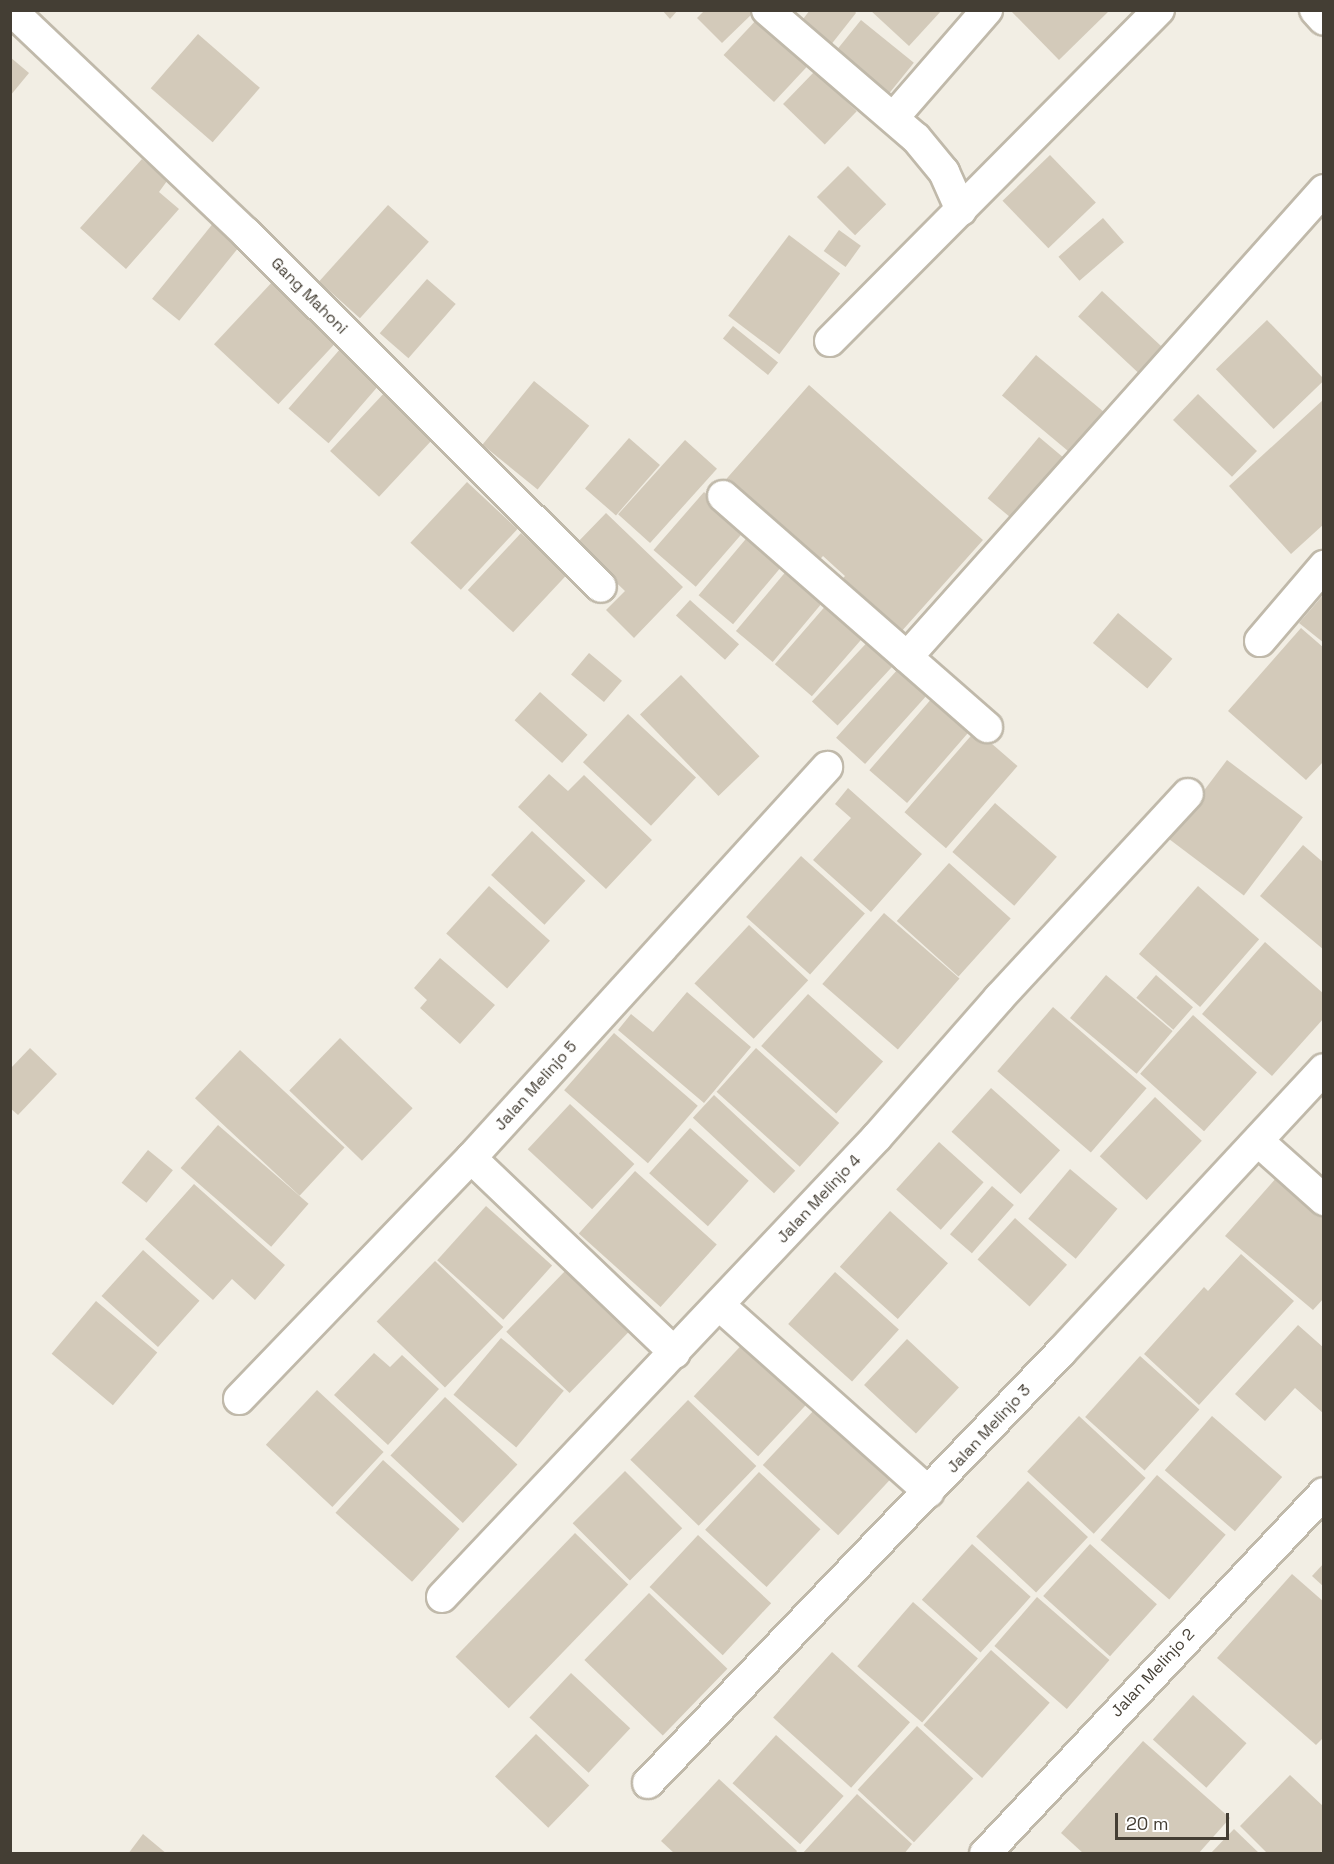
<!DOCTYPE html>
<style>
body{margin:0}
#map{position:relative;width:1334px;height:1864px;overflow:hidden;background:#f2eee4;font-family:"Space Grotesk",sans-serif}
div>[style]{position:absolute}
.building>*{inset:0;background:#d3caba;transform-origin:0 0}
.roads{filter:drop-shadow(2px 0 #c0b9aa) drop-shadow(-2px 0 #c0b9aa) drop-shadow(0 2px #c0b9aa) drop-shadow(0 -2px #c0b9aa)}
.minor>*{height:30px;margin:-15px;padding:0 15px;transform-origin:15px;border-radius:15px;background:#fff}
span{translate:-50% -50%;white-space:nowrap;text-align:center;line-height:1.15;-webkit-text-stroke:6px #fff;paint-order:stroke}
.street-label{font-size:16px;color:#443e34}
.frame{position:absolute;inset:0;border:12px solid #443e34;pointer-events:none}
.scale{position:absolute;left:1115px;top:1813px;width:114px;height:27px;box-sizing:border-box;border:3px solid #443e34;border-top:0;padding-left:8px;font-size:18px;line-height:21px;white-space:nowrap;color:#443e34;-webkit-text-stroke:4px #fff;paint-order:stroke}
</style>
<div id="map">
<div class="building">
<div style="clip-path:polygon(662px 10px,678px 10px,670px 19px)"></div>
<div style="clip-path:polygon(705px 10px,752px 10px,754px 12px,722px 43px,697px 18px)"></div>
<div style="clip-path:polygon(810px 10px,854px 10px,856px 13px,830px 46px,800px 23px)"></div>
<div style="clip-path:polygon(870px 10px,942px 10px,909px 46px)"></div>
<div style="clip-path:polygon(1010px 10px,1110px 10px,1059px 60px)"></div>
<div style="left:759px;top:17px;width:69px;height:52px;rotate:43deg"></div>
<div style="left:861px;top:20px;width:68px;height:42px;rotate:39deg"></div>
<div style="left:198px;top:34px;width:82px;height:72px;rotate:41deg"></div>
<div style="clip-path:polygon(10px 57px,29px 73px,10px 96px)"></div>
<div style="left:815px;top:71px;width:58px;height:46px;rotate:44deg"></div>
<div style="left:1050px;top:155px;width:66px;height:66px;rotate:46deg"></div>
<div style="clip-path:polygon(142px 159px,167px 181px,159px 192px,179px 209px,126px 269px,80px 228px)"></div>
<div style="left:848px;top:166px;width:54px;height:44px;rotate:45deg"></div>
<div style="left:388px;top:205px;width:55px;height:103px;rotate:42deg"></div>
<div style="left:1103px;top:218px;width:32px;height:59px;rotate:49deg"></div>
<div style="left:215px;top:221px;width:35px;height:100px;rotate:39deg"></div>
<div style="left:839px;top:230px;width:27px;height:26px;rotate:36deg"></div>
<div style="left:789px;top:235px;width:64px;height:101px;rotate:37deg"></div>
<div style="left:427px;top:279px;width:38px;height:72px;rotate:41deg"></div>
<div style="left:274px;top:280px;width:88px;height:88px;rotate:43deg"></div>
<div style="left:1102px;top:291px;width:91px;height:35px;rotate:43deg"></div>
<div style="left:1267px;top:320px;width:83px;height:71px;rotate:46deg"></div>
<div style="left:733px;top:326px;width:58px;height:16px;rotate:39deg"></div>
<div style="left:341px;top:348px;width:53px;height:80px;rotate:41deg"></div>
<div style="left:1036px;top:355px;width:89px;height:53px;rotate:40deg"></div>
<div style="left:534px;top:381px;width:71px;height:82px;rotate:39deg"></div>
<div style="clip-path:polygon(809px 385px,983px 540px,892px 642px,833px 589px,845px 576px,835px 567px,823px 556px,813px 567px,721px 485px)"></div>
<div style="left:386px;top:391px;width:67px;height:82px;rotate:43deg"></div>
<div style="left:1198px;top:394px;width:82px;height:36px;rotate:44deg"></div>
<div style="clip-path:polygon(1324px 399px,1324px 524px,1291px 554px,1229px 486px)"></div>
<div style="left:1039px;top:437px;width:43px;height:80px;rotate:40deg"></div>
<div style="left:629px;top:438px;width:41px;height:67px;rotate:41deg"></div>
<div style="left:685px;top:440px;width:43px;height:100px;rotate:42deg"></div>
<div style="left:467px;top:482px;width:69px;height:83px;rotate:43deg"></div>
<div style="left:704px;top:492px;width:56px;height:77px;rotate:41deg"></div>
<div style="clip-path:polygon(606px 513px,683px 587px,634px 638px,606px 610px,625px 591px,576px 544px)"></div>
<div style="left:521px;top:533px;width:62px;height:78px;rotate:43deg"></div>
<div style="left:750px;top:534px;width:45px;height:80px;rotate:40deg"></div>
<div style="left:788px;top:569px;width:48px;height:81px;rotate:40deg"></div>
<div style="clip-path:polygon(1324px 594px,1324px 643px,1299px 623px)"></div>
<div style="left:690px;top:600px;width:66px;height:21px;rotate:42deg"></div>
<div style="left:828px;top:603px;width:49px;height:81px;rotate:41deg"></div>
<div style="left:1118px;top:613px;width:71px;height:39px;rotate:40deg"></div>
<div style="clip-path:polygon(1301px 628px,1324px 648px,1324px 761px,1306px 780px,1228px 711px)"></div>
<div style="left:874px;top:635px;width:35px;height:91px;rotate:43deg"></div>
<div style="left:589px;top:653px;width:43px;height:28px;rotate:40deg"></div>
<div style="left:899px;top:668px;width:39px;height:94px;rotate:42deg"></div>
<div style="left:681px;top:675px;width:113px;height:57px;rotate:46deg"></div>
<div style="left:540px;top:692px;width:64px;height:38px;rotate:42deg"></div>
<div style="left:933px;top:697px;width:50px;height:97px;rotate:41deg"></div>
<div style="left:628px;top:714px;width:93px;height:66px;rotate:43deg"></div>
<div style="left:976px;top:730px;width:55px;height:109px;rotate:41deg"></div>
<div style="left:1227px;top:760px;width:95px;height:98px;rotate:37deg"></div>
<div style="clip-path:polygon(549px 774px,568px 791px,584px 775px,652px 840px,606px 889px,518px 807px)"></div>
<div style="clip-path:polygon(848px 788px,922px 854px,871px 912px,813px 860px,851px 818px,835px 804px)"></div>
<div style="left:995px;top:803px;width:82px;height:65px;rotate:41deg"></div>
<div style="left:532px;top:831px;width:73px;height:60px;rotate:43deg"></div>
<div style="clip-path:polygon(1303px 845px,1324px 863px,1324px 950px,1260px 896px)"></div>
<div style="left:801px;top:856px;width:86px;height:82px;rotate:42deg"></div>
<div style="left:949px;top:863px;width:83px;height:78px;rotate:42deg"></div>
<div style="left:489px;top:886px;width:82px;height:64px;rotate:42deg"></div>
<div style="left:1198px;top:886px;width:81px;height:90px;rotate:41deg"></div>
<div style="left:884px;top:913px;width:100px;height:94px;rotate:41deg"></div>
<div style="left:749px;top:925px;width:81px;height:80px;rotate:43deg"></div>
<div style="clip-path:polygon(1265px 942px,1324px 994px,1324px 1018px,1272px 1076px,1202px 1014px)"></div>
<div style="clip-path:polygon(440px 958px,495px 1005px,460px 1044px,420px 1008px,427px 1000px,414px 988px)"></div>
<div style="left:1106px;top:975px;width:87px;height:56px;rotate:40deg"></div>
<div style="left:1156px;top:975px;width:49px;height:30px;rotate:41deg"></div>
<div style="clip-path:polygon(687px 992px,751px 1047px,704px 1103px,618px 1030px,631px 1014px,653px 1032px)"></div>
<div style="left:808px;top:994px;width:101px;height:70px;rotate:42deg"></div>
<div style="left:1053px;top:1007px;width:124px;height:85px;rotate:41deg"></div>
<div style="left:1193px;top:1015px;width:86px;height:79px;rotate:42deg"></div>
<div style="left:614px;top:1033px;width:111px;height:76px;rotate:41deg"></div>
<div style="left:340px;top:1038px;width:101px;height:73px;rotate:44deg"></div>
<div style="clip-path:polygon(30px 1048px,57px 1074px,18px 1115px,10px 1108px,10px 1069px)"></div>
<div style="left:756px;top:1048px;width:112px;height:59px;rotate:42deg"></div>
<div style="left:240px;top:1050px;width:143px;height:66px;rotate:43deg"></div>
<div style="left:991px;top:1088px;width:93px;height:59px;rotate:42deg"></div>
<div style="left:714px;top:1095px;width:111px;height:31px;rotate:43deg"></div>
<div style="left:1155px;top:1097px;width:64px;height:81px;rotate:43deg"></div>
<div style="left:570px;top:1104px;width:88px;height:62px;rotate:43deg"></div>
<div style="left:218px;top:1125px;width:120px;height:57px;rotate:41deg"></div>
<div style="left:690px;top:1128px;width:79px;height:61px;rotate:42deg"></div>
<div style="left:939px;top:1142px;width:60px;height:64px;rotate:42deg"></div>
<div style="left:148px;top:1150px;width:32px;height:42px;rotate:39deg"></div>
<div style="left:1070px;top:1169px;width:62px;height:65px;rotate:40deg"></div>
<div style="left:635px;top:1171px;width:110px;height:84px;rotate:42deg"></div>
<div style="clip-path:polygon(1277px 1177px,1324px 1218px,1324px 1298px,1313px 1310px,1225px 1236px)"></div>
<div style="clip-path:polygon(194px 1184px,285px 1265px,255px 1300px,232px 1279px,213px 1300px,145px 1239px)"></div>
<div style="left:992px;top:1186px;width:29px;height:64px;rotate:41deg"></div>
<div style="left:486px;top:1206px;width:89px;height:73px;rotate:42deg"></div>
<div style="left:890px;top:1211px;width:78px;height:75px;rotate:42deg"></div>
<div style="left:1015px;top:1218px;width:70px;height:56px;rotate:42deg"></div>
<div style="left:143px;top:1250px;width:76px;height:62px;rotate:42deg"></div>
<div style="clip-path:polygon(1241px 1254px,1294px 1301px,1199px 1405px,1144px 1354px,1204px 1287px,1208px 1291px)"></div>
<div style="left:435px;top:1261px;width:95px;height:84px;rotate:44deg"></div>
<div style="left:566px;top:1270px;width:88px;height:86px;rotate:44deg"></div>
<div style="left:835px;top:1272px;width:86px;height:70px;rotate:42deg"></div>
<div style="left:96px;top:1301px;width:80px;height:69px;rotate:40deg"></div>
<div style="clip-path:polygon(1298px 1325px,1324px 1348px,1324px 1414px,1295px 1388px,1265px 1421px,1235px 1394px)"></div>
<div style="left:749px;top:1337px;width:88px;height:81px;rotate:43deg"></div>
<div style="left:501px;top:1338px;width:82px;height:74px;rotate:40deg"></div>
<div style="left:907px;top:1339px;width:71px;height:63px;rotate:43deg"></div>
<div style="clip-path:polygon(374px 1353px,390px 1367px,402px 1355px,439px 1389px,388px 1445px,334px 1395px)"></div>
<div style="left:1140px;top:1356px;width:80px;height:82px;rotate:42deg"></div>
<div style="left:317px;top:1390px;width:91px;height:75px;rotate:43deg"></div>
<div style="left:445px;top:1397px;width:99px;height:80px;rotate:43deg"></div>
<div style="left:688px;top:1400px;width:95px;height:83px;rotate:44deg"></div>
<div style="left:816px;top:1408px;width:103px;height:78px;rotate:43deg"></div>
<div style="left:1079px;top:1416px;width:91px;height:76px;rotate:43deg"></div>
<div style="left:1212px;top:1416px;width:93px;height:72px;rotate:41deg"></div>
<div style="left:383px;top:1460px;width:103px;height:71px;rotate:42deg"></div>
<div style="left:625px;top:1471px;width:81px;height:74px;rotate:45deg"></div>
<div style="left:759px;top:1472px;width:84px;height:79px;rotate:43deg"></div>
<div style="left:1157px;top:1475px;width:91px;height:86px;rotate:41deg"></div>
<div style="left:1028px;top:1481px;width:82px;height:76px;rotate:43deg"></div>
<div style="left:575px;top:1533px;width:74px;height:172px;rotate:44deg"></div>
<div style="left:698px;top:1535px;width:100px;height:71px;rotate:43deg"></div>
<div style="left:972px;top:1544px;width:79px;height:75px;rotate:42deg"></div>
<div style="left:1090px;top:1544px;width:90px;height:70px;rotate:42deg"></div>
<div style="clip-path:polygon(1324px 1563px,1324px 1587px,1312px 1576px)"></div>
<div style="clip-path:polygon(1292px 1574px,1324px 1602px,1324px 1737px,1316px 1745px,1217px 1658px)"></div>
<div style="left:649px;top:1593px;width:109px;height:93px;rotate:44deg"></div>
<div style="left:1037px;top:1597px;width:96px;height:65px;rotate:41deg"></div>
<div style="left:913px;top:1602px;width:86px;height:85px;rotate:41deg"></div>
<div style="left:991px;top:1650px;width:79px;height:101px;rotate:42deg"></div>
<div style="left:832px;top:1652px;width:105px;height:88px;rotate:42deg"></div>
<div style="left:571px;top:1673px;width:81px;height:61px;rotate:43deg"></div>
<div style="left:1193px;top:1695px;width:72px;height:60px;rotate:42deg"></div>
<div style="left:917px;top:1726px;width:77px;height:87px;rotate:43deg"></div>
<div style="left:536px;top:1734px;width:74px;height:59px;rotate:44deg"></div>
<div style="left:776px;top:1735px;width:91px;height:65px;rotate:42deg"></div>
<div style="clip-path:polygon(1143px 1741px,1230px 1818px,1198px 1854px,1084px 1854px,1061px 1833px)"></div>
<div style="clip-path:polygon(1290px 1775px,1324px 1807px,1324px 1854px,1268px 1854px,1240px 1826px)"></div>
<div style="clip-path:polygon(719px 1779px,797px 1851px,795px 1854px,675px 1854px,661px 1841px)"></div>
<div style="clip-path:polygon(857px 1794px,912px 1844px,904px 1854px,802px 1854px)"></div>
<div style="clip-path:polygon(1234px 1829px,1260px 1854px,1210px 1854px)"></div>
<div style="clip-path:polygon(143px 1834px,167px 1854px,128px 1854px)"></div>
</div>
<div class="roads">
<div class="minor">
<div style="left:11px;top:10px;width:324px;rotate:43.5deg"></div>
<div style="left:246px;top:233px;width:501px;rotate:44.92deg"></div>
<div style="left:767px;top:10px;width:196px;rotate:40.7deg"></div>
<div style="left:916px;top:138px;width:44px;rotate:50.5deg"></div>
<div style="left:944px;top:172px;width:42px;rotate:65.9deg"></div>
<div style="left:1315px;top:10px;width:13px;rotate:48deg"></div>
<div style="left:894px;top:117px;width:142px;rotate:-49deg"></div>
<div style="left:830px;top:341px;width:467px;rotate:-45.2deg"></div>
<div style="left:723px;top:496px;width:351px;rotate:41.2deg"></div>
<div style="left:1260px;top:641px;width:99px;rotate:-49.5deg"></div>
<div style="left:907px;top:657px;width:626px;rotate:-48.24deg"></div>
<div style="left:1258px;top:1141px;width:89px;rotate:41.8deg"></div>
<div style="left:471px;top:1158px;width:282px;rotate:43.7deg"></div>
<div style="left:719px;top:1305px;width:281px;rotate:41.7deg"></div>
<div style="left:239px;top:1399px;width:335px;rotate:-46.1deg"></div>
<div style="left:471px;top:1158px;width:529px;rotate:-47.68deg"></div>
<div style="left:442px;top:1597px;width:633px;rotate:-46.6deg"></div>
<div style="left:877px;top:1137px;width:185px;rotate:-48.7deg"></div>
<div style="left:999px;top:998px;width:278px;rotate:-47.2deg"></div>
<div style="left:648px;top:1783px;width:597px;rotate:-46.22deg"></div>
<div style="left:1061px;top:1352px;width:386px;rotate:-47.1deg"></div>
<div style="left:985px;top:1854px;width:495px;rotate:-46.8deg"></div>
</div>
</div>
<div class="street-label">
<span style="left:309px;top:296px;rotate:45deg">Gang Mahoni</span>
<span style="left:536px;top:1086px;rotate:-48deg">Jalan Melinjo 5</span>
<span style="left:819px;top:1199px;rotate:-47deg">Jalan Melinjo 4</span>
<span style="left:989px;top:1429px;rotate:-47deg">Jalan Melinjo 3</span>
<span style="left:1153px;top:1673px;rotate:-47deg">Jalan Melinjo 2</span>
</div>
<div class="frame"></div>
<div class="scale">20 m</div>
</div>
